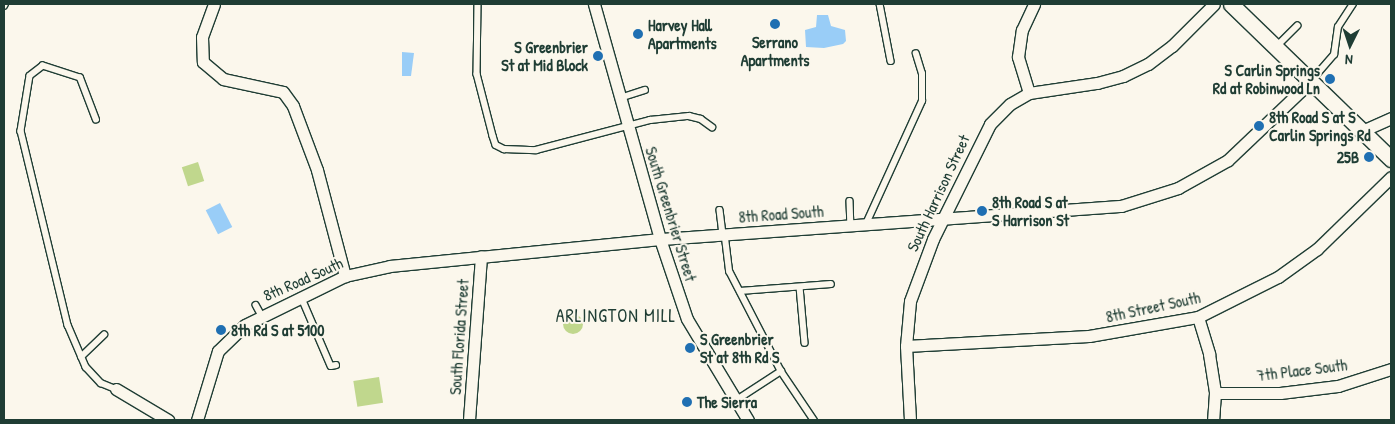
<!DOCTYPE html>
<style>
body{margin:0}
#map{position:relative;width:1395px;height:424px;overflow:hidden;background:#fbf7ec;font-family:"Patrick Hand",sans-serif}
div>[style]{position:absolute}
.green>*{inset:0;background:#c0d78d;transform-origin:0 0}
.round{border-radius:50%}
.water>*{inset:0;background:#99cdf7;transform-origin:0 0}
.roads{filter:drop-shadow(1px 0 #1f3d34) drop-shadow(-1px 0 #1f3d34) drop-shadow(0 1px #1f3d34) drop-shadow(0 -1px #1f3d34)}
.lane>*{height:5.5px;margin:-2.75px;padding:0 2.75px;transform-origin:2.75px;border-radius:2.75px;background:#fbf7ec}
.street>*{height:11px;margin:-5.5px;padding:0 5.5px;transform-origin:5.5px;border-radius:5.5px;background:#fbf7ec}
.secondary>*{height:15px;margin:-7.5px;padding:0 7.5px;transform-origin:7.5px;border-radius:7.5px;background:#fbf7ec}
.dots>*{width:14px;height:14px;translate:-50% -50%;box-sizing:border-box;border:2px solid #fbf7ec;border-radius:50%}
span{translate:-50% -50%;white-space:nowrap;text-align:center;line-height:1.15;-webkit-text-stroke:4px #fbf7ec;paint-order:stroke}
.poi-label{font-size:16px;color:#1f3d34;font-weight:700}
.left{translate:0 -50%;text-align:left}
.right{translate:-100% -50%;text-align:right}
.street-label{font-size:16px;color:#1f3d34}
.neighbourhood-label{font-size:18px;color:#1f3d34;letter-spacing:1px}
.frame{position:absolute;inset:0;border:5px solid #1f3d34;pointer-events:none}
.north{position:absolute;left:1325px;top:20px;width:50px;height:50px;-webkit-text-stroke:4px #fbf7ec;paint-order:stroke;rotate:184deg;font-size:14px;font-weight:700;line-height:20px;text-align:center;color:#1f3d34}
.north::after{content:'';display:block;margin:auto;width:18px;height:22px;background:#1f3d34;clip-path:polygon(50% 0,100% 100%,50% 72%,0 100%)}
</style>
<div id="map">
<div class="green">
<div style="left:198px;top:162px;width:20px;height:17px;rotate:72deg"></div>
<div class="round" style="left:563px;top:314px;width:20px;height:20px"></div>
<div style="left:379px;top:377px;width:26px;height:26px;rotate:81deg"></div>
</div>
<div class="water">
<div style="clip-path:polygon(817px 15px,828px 15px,831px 26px,845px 30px,846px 41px,843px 44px,824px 48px,806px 47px,805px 30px,816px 27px)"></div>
<div style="clip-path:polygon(402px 52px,414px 53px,411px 76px,402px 76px)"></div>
<div style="left:220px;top:203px;width:27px;height:16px;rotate:63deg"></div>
</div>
<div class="roads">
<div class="lane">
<div style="left:478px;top:4px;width:70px;rotate:90.8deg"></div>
<div style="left:477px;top:74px;width:64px;rotate:75.5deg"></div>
<div style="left:493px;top:136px;width:9px;rotate:72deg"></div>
<div style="left:496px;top:145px;width:9px;rotate:27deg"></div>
<div style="left:504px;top:149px;width:32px;rotate:2deg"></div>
<div style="left:536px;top:150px;width:118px;rotate:-14.7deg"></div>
<div style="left:650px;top:120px;width:39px;rotate:-6deg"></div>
<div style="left:689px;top:116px;width:12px;rotate:14deg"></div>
<div style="left:701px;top:119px;width:14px;rotate:36deg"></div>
<div style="left:880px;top:4px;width:58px;rotate:79.1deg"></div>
<div style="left:4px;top:6px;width:2px;rotate:-63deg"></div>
<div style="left:1276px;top:47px;width:30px;rotate:-45deg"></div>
<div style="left:1311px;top:81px;width:35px;rotate:-49deg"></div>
<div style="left:1334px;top:55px;width:28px;rotate:-82deg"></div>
<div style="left:1338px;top:27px;width:27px;rotate:-57deg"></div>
<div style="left:620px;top:98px;width:26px;rotate:-18deg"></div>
<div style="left:96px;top:120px;width:45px;rotate:-110.9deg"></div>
<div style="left:80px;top:78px;width:39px;rotate:-162deg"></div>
<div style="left:43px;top:66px;width:16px;rotate:142deg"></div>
<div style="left:30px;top:76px;width:56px;rotate:99.3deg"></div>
<div style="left:21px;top:131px;width:200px;rotate:76.4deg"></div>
<div style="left:68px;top:325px;width:46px;rotate:66.8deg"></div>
<div style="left:86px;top:367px;width:22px;rotate:47deg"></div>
<div style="left:101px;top:383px;width:16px;rotate:22deg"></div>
<div style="left:850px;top:201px;width:25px;rotate:88deg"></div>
<div style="left:720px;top:210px;width:25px;rotate:83deg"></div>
<div style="left:866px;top:224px;width:135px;rotate:-65.5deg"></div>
<div style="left:922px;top:101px;width:27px;rotate:-90deg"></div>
<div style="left:922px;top:74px;width:21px;rotate:-107deg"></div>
<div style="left:725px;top:234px;width:38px;rotate:83deg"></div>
<div style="left:730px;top:272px;width:111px;rotate:62.7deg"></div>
<div style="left:781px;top:371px;width:59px;rotate:56deg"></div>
<div style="left:800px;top:287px;width:56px;rotate:84.9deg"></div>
<div style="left:740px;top:291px;width:91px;rotate:-4.4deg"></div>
<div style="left:301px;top:296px;width:76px;rotate:66.8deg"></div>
<div style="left:331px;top:366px;width:5px;rotate:-11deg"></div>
<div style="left:256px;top:305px;width:13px;rotate:61deg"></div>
<div style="left:81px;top:357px;width:32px;rotate:-44deg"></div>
<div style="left:735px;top:401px;width:55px;rotate:-33.1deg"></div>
</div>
<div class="street">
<div style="left:214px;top:4px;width:35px;rotate:110deg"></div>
<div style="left:202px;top:37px;width:25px;rotate:88deg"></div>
<div style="left:203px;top:62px;width:26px;rotate:40deg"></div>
<div style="left:223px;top:79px;width:61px;rotate:12.2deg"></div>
<div style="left:283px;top:92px;width:17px;rotate:54deg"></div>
<div style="left:293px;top:106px;width:68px;rotate:69.4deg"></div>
<div style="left:317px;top:170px;width:110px;rotate:75.2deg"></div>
<div style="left:594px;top:4px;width:244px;rotate:74.3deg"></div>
<div style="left:660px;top:239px;width:84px;rotate:71.4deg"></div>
<div style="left:687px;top:319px;width:118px;rotate:58.9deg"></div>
<div style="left:1029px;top:93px;width:38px;rotate:-107deg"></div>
<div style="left:1018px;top:57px;width:27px;rotate:-82deg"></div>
<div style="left:1022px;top:30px;width:29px;rotate:-65deg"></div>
<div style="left:1362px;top:131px;width:32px;rotate:-24deg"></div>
<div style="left:1198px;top:317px;width:39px;rotate:73deg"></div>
<div style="left:1209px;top:354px;width:39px;rotate:81deg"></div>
<div style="left:1215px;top:393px;width:27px;rotate:94deg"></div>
<div style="left:906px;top:346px;width:183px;rotate:-3.1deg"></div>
<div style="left:1089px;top:336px;width:111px;rotate:-9.9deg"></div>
<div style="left:1198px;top:317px;width:89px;rotate:-26.6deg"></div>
<div style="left:1278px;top:277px;width:48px;rotate:-35.7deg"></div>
<div style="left:1317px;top:249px;width:103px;rotate:-44.2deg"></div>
<div style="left:116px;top:389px;width:61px;rotate:30.8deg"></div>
<div style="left:1215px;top:393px;width:65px"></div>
<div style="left:1280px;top:393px;width:58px;rotate:-6.9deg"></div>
<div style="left:1338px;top:386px;width:56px;rotate:-17.8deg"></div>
<div style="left:197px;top:420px;width:72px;rotate:-73.1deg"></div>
<div style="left:218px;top:351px;width:37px;rotate:-44deg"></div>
<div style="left:245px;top:325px;width:111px;rotate:-26.1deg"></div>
<div style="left:345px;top:276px;width:46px;rotate:-12.5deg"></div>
<div style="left:390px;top:266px;width:271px;rotate:-5.7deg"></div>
<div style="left:660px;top:239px;width:462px;rotate:-4.1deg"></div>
<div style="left:1121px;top:206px;width:60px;rotate:-17.5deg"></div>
<div style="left:1178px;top:188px;width:57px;rotate:-29.2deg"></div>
<div style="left:1228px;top:160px;width:115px;rotate:-43.6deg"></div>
<div style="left:469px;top:420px;width:164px;rotate:-85.8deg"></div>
<div style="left:910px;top:420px;width:74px;rotate:-93.1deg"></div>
<div style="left:906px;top:346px;width:45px;rotate:-84.9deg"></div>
<div style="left:910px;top:301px;width:66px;rotate:-69.6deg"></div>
<div style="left:933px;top:239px;width:128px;rotate:-63.6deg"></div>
<div style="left:990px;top:124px;width:28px;rotate:-45deg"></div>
<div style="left:1010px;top:104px;width:22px;rotate:-30deg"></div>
<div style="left:1029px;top:93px;width:69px;rotate:-8.4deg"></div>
<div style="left:1097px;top:83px;width:27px;rotate:-15deg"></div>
<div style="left:1123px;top:76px;width:28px;rotate:-26deg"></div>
<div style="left:1148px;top:64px;width:30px;rotate:-37deg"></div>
<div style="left:1172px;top:46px;width:59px;rotate:-45deg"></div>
</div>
<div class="secondary">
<div style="left:1231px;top:4px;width:223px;rotate:44.1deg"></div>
</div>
</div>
<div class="dots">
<div style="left:775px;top:24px;background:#1f6fb2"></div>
<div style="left:638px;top:34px;background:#1f6fb2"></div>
<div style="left:598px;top:56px;background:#1f6fb2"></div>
<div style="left:1330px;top:79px;background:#1f6fb2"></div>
<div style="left:1259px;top:126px;background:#1f6fb2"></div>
<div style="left:1369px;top:157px;background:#1f6fb2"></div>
<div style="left:982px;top:211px;background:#1f6fb2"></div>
<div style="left:221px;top:330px;background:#1f6fb2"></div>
<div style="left:690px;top:348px;background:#1f6fb2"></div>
<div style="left:687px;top:402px;background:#1f6fb2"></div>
</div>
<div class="poi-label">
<span class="left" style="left:648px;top:34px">Harvey Hall<br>Apartments</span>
<span style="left:775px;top:51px">Serrano<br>Apartments</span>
<span class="right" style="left:588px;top:56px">S Greenbrier<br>St at Mid Block</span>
<span class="right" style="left:1320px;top:79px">S Carlin Springs<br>Rd at Robinwood Ln</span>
<span class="left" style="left:1269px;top:126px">8th Road S at S<br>Carlin Springs Rd</span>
<span class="right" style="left:1359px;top:157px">25B</span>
<span class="left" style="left:992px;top:211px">8th Road S at<br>S Harrison St</span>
<span class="left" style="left:231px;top:330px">8th Rd S at 5100</span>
<span class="left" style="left:700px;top:348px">S Greenbrier<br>St at 8th Rd S</span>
<span class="left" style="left:697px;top:402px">The Sierra</span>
</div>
<div class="street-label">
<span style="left:938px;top:193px;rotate:-65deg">South Harrison Street</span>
<span style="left:671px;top:214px;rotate:73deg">South Greenbrier Street</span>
<span style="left:781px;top:214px;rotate:-4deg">8th Road South</span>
<span style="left:303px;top:279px;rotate:-24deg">8th Road South</span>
<span style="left:1153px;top:307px;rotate:-12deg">8th Street South</span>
<span style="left:459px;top:337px;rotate:-86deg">South Florida Street</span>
<span style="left:1302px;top:370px;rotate:-7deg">7th Place South</span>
</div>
<div class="neighbourhood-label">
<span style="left:616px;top:316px">ARLINGTON MILL</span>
</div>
<div class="frame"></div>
<div class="north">N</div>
</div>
